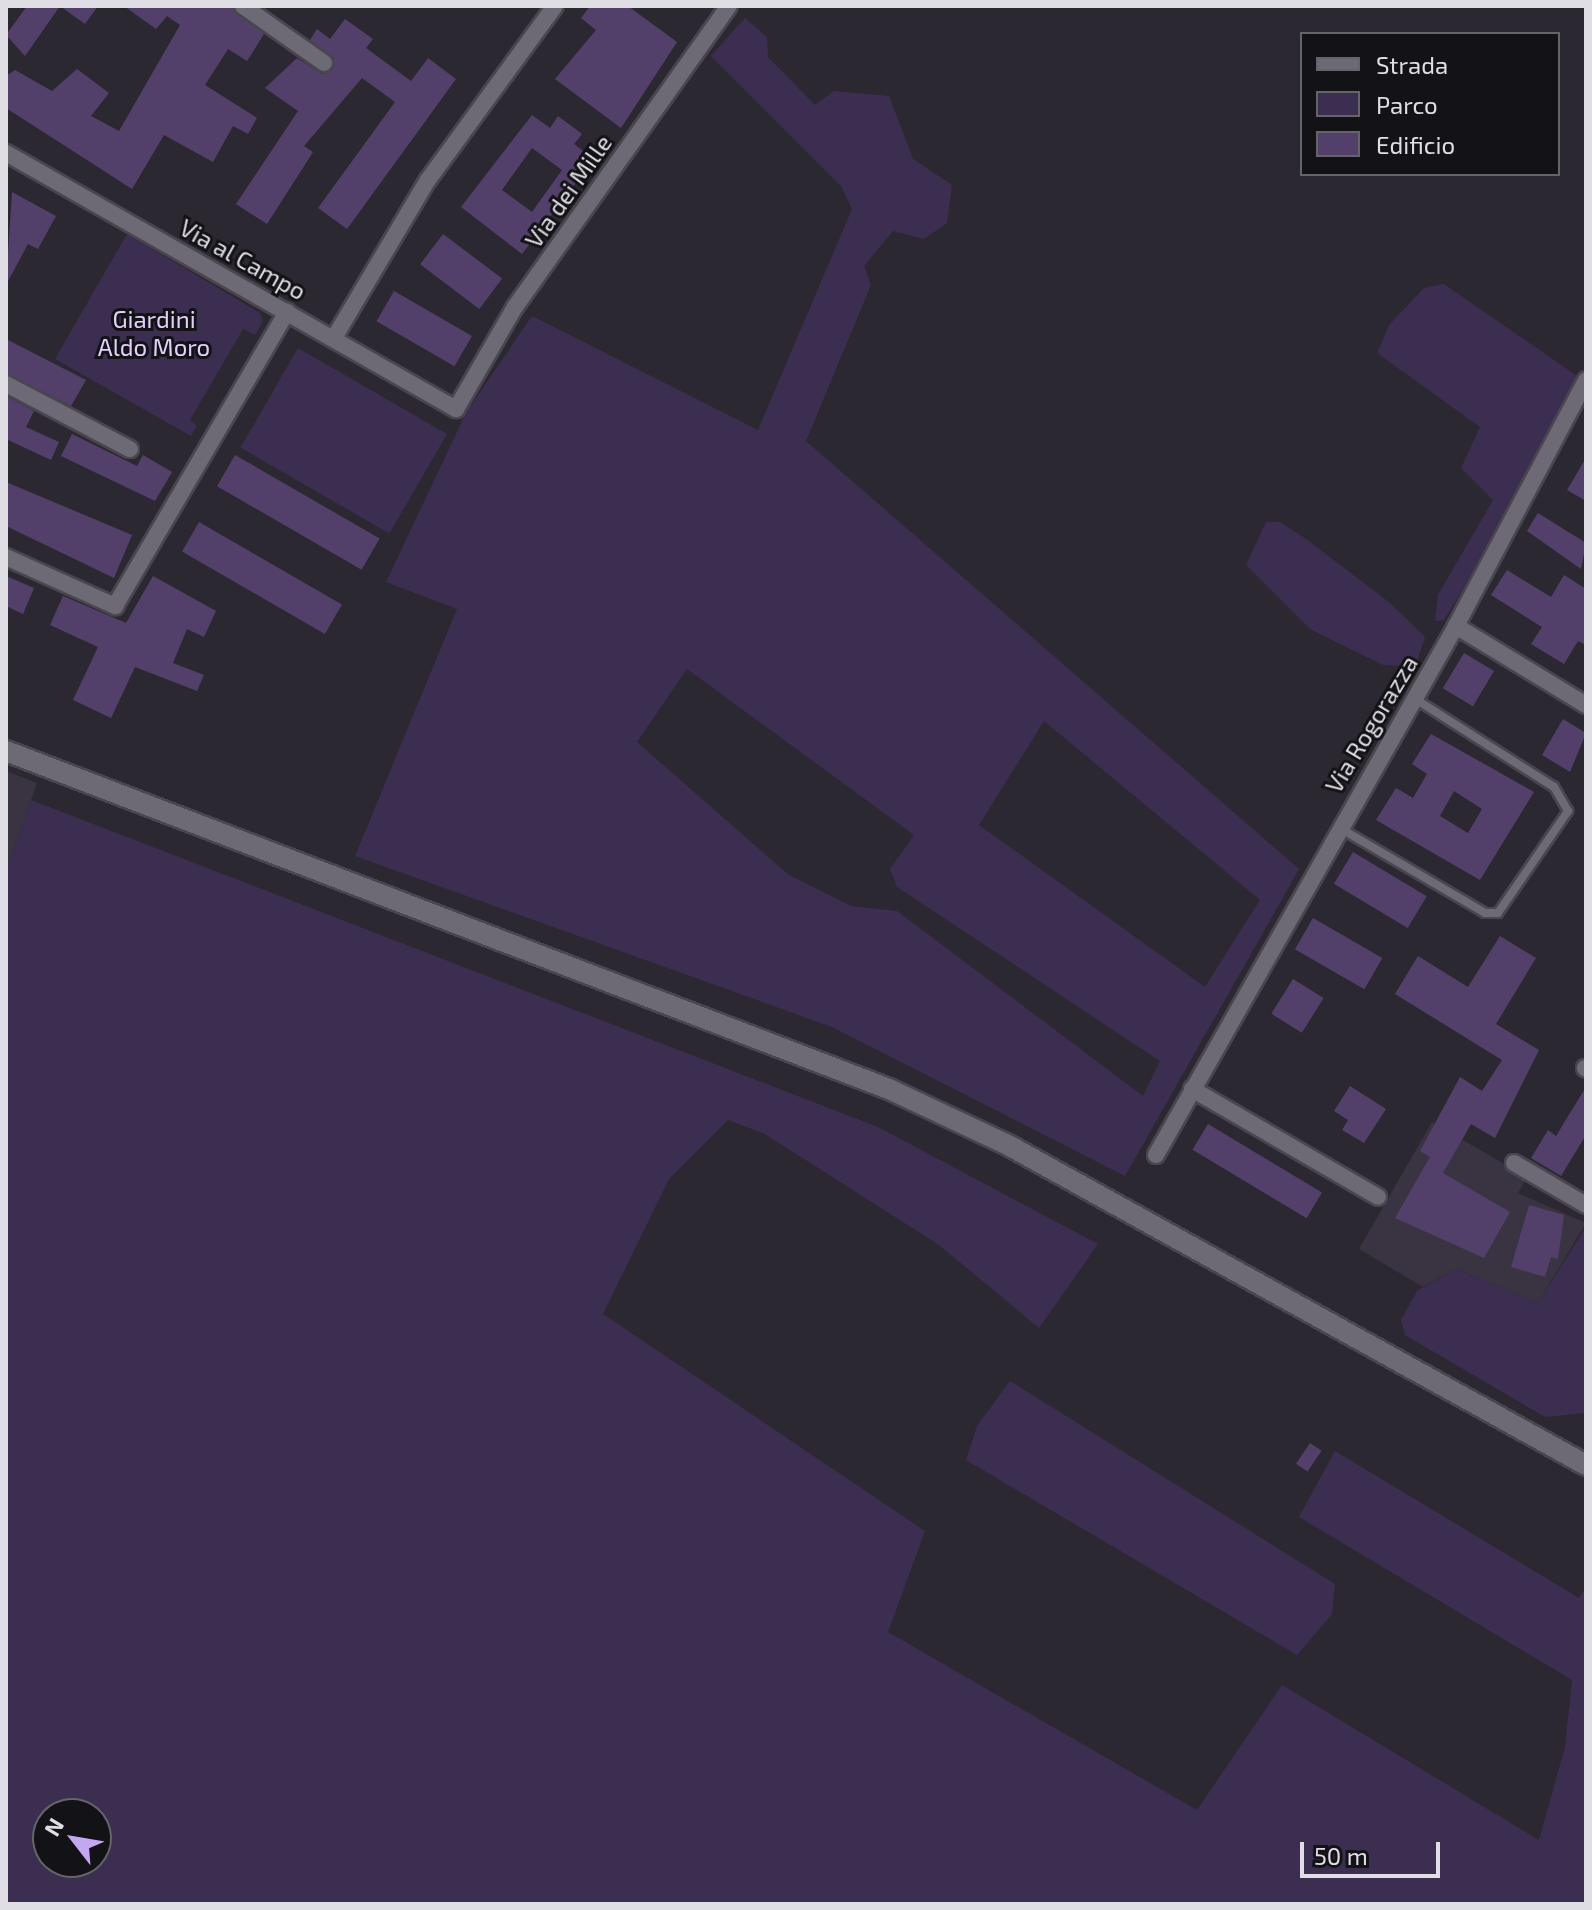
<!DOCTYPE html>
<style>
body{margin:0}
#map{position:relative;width:1592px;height:1910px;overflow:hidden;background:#2c2832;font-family:"Exo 2",sans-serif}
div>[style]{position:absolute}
.built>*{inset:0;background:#393342}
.green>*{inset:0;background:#3c2e50;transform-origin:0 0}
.building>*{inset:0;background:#52406b;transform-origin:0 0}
.roads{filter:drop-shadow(2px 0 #49464f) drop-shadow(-2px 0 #49464f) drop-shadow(0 2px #49464f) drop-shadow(0 -2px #49464f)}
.service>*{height:8px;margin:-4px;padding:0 4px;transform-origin:4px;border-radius:4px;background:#6d6975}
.minor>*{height:16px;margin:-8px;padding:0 8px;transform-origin:8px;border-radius:8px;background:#6d6975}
.tertiary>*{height:20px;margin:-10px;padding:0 10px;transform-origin:10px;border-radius:10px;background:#6d6975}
span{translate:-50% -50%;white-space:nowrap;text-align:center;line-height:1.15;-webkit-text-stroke:6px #131216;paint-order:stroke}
.street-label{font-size:24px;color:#e0dee5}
.park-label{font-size:24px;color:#e1d0fc}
.frame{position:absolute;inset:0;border:8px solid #e0dee5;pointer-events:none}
.legend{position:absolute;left:1300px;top:32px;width:260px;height:144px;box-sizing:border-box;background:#131216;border:2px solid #656469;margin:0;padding:10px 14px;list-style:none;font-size:24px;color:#e0dee5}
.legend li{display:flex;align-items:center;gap:16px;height:40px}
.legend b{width:40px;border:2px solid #656469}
.north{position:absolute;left:32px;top:1798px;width:80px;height:80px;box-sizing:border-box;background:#131216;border:2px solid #656469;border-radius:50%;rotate:301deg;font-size:22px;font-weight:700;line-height:32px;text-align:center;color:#e0dee5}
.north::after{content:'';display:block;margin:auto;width:28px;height:36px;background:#c4a7f1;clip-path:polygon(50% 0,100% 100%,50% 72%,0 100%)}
.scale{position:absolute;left:1300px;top:1842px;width:140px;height:36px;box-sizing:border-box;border:4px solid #e0dee5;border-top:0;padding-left:10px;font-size:24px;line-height:28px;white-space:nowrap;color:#e0dee5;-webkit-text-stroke:6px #131216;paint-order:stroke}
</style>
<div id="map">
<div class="built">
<div style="clip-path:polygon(6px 771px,37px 783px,6px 872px)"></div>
<div style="clip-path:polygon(1432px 1122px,1527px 1177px,1518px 1193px,1586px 1223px,1538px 1303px,1456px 1269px,1423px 1287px,1359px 1249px)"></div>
</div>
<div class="green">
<div style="clip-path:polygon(evenodd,745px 18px,767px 37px,768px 57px,815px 105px,834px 91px,889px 96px,913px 159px,952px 185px,947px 223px,924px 239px,893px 231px,864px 266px,871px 285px,806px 441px,1299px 869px,1125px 1176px,832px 1027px,355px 856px,457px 609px,386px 582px,467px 411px,532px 316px,758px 430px,852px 209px,841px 186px,711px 56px,745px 18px,687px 669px,914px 835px,890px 869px,897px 887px,1160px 1061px,1143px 1096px,897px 911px,851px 906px,789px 875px,637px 742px,687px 669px,745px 18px,1044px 721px,1260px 900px,1205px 987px,979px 825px,1044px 721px)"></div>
<div style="clip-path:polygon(127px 234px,260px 313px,263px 321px,255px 335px,243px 329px,190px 420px,197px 426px,191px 436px,55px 359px)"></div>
<div style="clip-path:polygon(1444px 284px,1577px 376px,1462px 591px,1444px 620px,1435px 621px,1438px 595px,1493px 500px,1461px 468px,1480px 427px,1377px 353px,1389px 325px,1424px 288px)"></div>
<div style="left:298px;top:348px;width:172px;height:115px;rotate:30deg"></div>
<div style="clip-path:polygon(1266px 522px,1280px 522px,1305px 538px,1390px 603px,1425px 637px,1415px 667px,1383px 665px,1310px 629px,1246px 565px)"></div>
<div style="clip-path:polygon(evenodd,31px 800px,878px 1127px,1098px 1244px,1039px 1328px,939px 1245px,765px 1134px,728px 1120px,669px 1179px,603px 1314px,925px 1531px,888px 1632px,1197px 1810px,1282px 1685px,1539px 1840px,1565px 1747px,1572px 1680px,1299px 1517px,1335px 1451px,1579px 1598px,1586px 1588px,1586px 1904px,6px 1904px,6px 872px,31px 800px,48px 1814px,96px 1814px,96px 1862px,48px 1862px,48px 1814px)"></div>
<div style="clip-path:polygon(1586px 1227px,1586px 1413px,1545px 1417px,1405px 1335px,1401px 1320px,1417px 1291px,1456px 1269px,1538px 1303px)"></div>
<div style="clip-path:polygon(1010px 1381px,1335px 1584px,1332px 1614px,1297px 1655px,966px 1460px,977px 1426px)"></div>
</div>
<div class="building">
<div style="clip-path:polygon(27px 6px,98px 6px,85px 24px,60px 6px,25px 56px,6px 35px)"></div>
<div style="clip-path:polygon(124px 6px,232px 6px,264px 34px,247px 61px,228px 49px,205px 85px,257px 118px,248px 134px,233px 126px,213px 162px,164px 135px,132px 189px,6px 108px,6px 76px,15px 70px,52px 91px,77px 69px,109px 93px,91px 116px,119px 131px,180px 25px,167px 16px,156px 29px)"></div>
<div style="clip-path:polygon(590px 6px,628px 6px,677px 42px,621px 128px,555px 79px,596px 30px,581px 18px)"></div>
<div style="clip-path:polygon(345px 19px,373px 39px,366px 48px,411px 81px,428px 58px,456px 79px,347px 229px,318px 208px,395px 102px,362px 78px,304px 146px,313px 152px,267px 224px,236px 204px,298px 111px,265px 88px,297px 58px,322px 74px,332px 70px,334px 58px,310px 40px,317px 29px,330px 39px)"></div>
<div style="clip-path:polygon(evenodd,532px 115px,550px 128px,558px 116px,582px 134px,574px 144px,594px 159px,522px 254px,461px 207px,532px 115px,532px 148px,562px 170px,532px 212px,502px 190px,532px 148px)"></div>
<div style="clip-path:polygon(12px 192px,56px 216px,38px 249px,28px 244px,6px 285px)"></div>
<div style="left:443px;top:234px;width:74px;height:38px;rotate:37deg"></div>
<div style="left:394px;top:291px;width:90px;height:35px;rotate:30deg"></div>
<div style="clip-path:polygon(6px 339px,86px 380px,71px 406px,6px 373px)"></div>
<div style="clip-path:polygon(6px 396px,34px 411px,26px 427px,59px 442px,51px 460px,6px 439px)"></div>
<div style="clip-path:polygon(72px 434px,137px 466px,143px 455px,172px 472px,155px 501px,61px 456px)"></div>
<div style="left:235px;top:455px;width:167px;height:36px;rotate:30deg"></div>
<div style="clip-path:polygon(1586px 458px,1586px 501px,1567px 490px)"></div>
<div style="clip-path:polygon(6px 482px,132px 535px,114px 578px,6px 526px)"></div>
<div style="clip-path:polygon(1538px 513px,1586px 543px,1581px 569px,1527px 531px)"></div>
<div style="left:199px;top:522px;width:165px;height:34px;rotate:30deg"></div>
<div style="clip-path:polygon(1507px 570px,1551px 597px,1564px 575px,1586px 589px,1586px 645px,1578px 641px,1564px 664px,1531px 644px,1542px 627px,1491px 595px)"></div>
<div style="clip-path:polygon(6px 576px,34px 588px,23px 614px,6px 606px)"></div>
<div style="clip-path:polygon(153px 576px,216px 611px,204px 637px,187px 629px,173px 663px,204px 675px,197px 691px,135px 667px,111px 718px,73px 700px,98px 647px,50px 625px,63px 596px,126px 623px)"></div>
<div style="left:1464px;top:653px;width:35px;height:41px;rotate:31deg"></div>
<div style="clip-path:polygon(1563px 719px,1586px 733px,1570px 772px,1542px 755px)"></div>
<div style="clip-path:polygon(evenodd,1431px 734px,1534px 792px,1480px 880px,1376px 820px,1396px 788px,1413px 798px,1427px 774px,1412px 764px,1431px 734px,1454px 791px,1482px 809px,1468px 833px,1440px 816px,1454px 791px)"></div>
<div style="left:1353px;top:852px;width:86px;height:37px;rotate:31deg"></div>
<div style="left:1313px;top:918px;width:80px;height:36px;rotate:30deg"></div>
<div style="clip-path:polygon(1500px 936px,1536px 958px,1496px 1024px,1539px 1050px,1495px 1138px,1471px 1124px,1443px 1173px,1510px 1212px,1484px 1258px,1395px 1218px,1430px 1157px,1420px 1151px,1460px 1077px,1482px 1091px,1502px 1060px,1395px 994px,1418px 956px,1468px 987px)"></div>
<div style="left:1293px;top:979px;width:36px;height:41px;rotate:32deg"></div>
<div style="clip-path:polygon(1350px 1086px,1386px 1109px,1364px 1143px,1342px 1130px,1348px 1120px,1334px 1111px)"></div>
<div style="clip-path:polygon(1586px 1087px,1586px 1135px,1561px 1176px,1531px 1158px,1548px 1130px,1556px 1136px)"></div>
<div style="left:1208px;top:1124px;width:133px;height:30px;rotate:31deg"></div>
<div style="clip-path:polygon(1529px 1205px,1564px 1215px,1558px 1259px,1551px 1257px,1545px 1277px,1511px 1267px)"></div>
<div style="left:1310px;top:1443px;width:14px;height:25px;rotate:34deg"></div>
</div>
<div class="roads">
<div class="service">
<div style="left:1338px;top:827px;width:170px;rotate:30.3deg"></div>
<div style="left:1485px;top:913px;width:13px"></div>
<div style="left:1498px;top:913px;width:124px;rotate:-55.5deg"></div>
<div style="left:1568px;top:811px;width:28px;rotate:-120deg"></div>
<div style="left:1554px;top:787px;width:166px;rotate:-147.6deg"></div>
</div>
<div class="minor">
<div style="left:243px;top:6px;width:99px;rotate:35.1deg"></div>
<div style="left:6px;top:153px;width:518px;rotate:29.64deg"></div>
<div style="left:456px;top:409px;width:118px;rotate:-60deg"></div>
<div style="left:515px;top:307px;width:369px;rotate:-54.6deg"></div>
<div style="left:334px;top:338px;width:184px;rotate:-59.3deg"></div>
<div style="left:428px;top:180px;width:215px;rotate:-53.9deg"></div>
<div style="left:6px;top:384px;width:140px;rotate:27.7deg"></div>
<div style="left:6px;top:557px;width:120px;rotate:24.2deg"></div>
<div style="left:115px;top:606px;width:341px;rotate:-59.7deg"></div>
<div style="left:1456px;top:626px;width:152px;rotate:31.3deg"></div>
<div style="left:1585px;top:1068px;width:1px;rotate:45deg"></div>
<div style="left:1192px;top:1089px;width:215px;rotate:30.1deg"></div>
<div style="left:1156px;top:1155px;width:608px;rotate:-60.44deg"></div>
<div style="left:1456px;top:626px;width:278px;rotate:-62.1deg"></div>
<div style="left:1514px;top:1163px;width:83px;rotate:30.3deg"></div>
</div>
<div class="tertiary">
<div style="left:6px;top:751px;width:945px;rotate:20.95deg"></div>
<div style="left:889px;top:1089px;width:132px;rotate:25.2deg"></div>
<div style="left:1008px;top:1145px;width:661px;rotate:28.97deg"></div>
</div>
</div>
<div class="street-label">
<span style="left:568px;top:191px;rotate:-55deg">Via dei Mille</span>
<span style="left:243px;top:259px;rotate:29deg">Via al Campo</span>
<span style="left:1371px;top:724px;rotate:-59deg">Via Rogorazza</span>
</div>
<div class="park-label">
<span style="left:154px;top:333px">Giardini<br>Aldo Moro</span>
</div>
<div class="frame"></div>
<ul class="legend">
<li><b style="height:10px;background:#6d6975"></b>Strada</li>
<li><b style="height:22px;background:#3c2e50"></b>Parco</li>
<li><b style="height:22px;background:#52406b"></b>Edificio</li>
</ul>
<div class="north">N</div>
<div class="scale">50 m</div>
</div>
